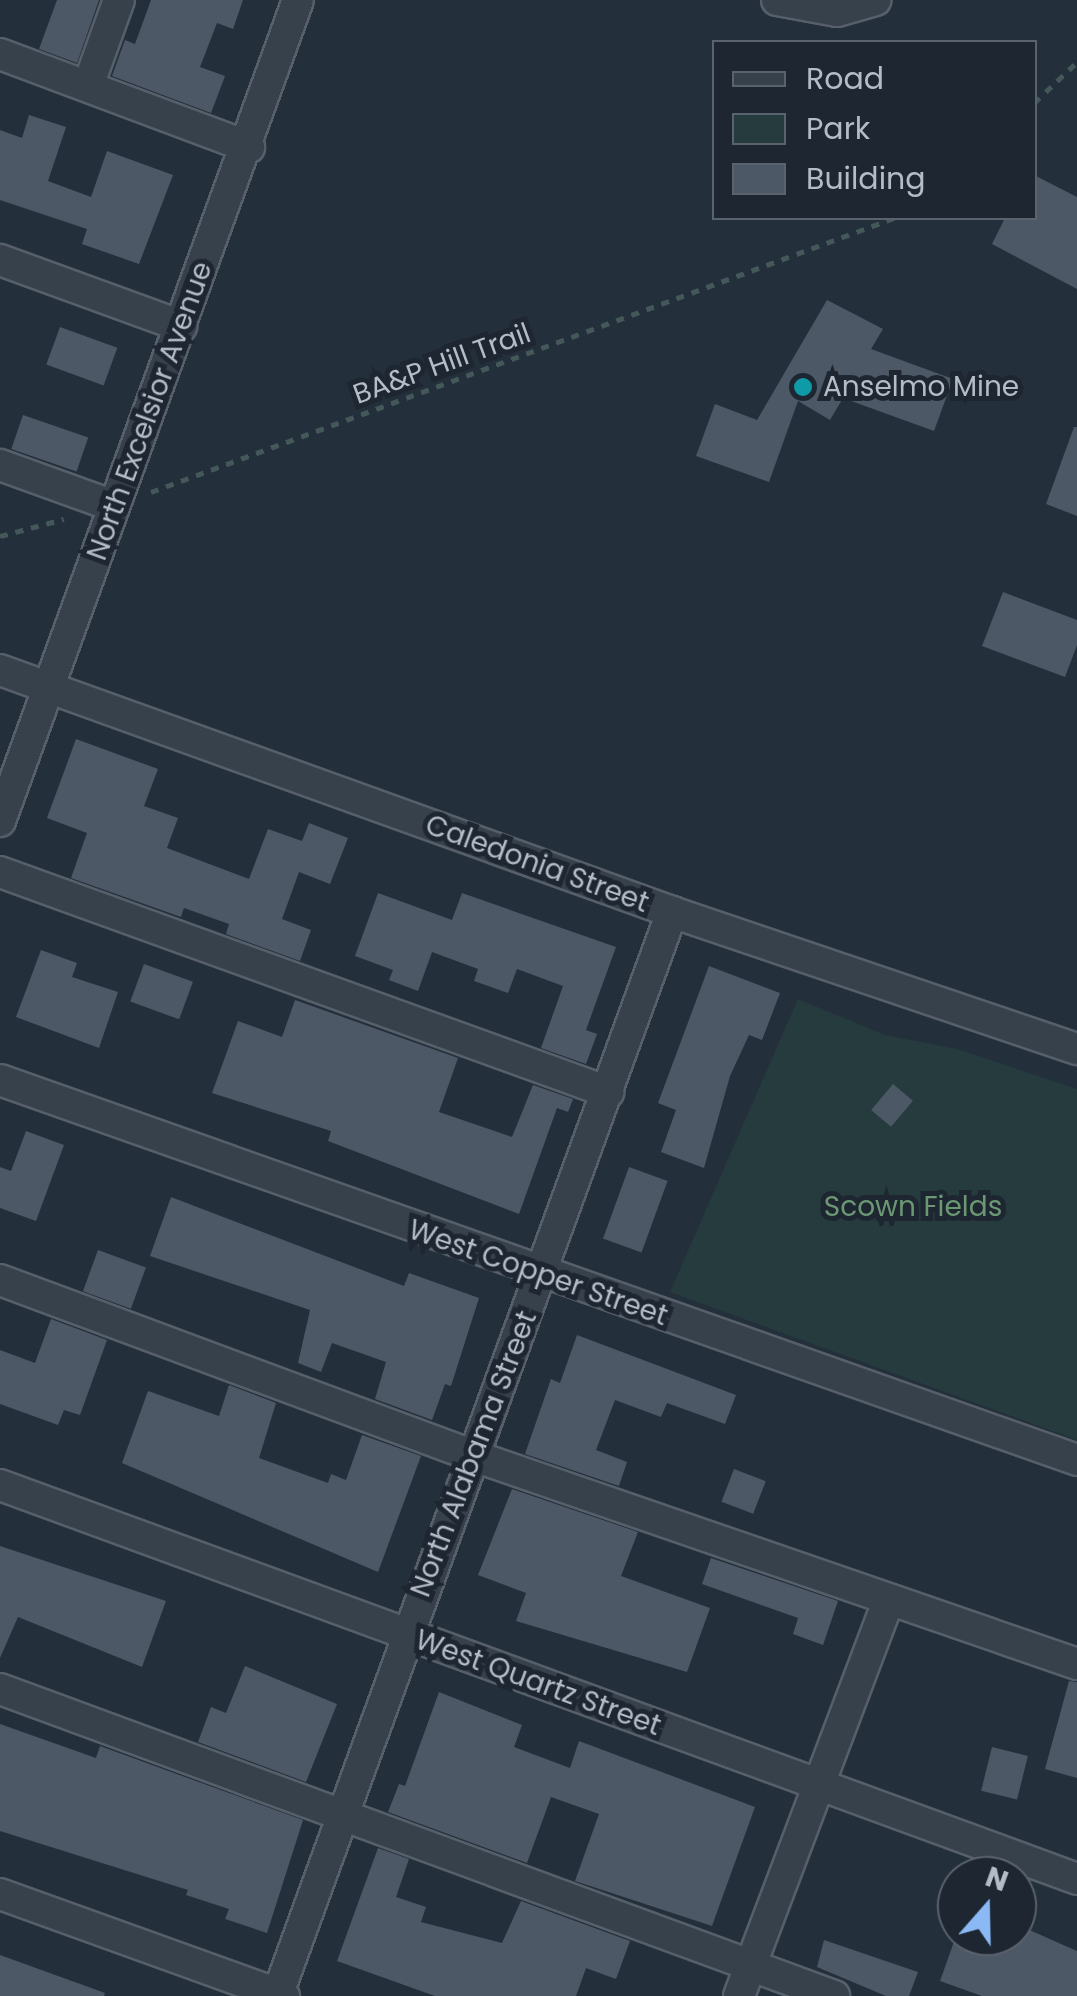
<!DOCTYPE html>
<style>
body{margin:0}
#map{position:relative;width:1077px;height:1996px;overflow:hidden;background:#242f3c;font-family:Poppins,sans-serif}
div>[style]{position:absolute}
.green>*{inset:0;background:#263b3d}
.building>*{inset:0;background:#4d5867;transform-origin:0 0}
.path>*{height:5px;margin-top:-2.5px;transform-origin:0;background:repeating-linear-gradient(90deg,#44585a 0 8px,transparent 0 16px)}
.roads{filter:drop-shadow(2px 0 #565f6a) drop-shadow(-2px 0 #565f6a) drop-shadow(0 2px #565f6a) drop-shadow(0 -2px #565f6a)}
.minor>*{height:30px;margin:-15px;padding:0 15px;transform-origin:15px;border-radius:15px;background:#37414c}
.dots>*{width:28px;height:28px;translate:-50% -50%;box-sizing:border-box;border:5px solid #1d2631;border-radius:50%}
span{translate:-50% -50%;white-space:nowrap;text-align:center;line-height:1.15;-webkit-text-stroke:10px #1d2631;paint-order:stroke}
.street-label{font-size:28px;color:#b3bcc7}
.poi-label{font-size:28px;color:#b3bcc7}
.left{translate:0 -50%;text-align:left}
.park-label{font-size:28px;color:#6b9873}
.legend{position:absolute;left:712px;top:40px;width:325px;height:180px;box-sizing:border-box;background:#1d2631;border:2px solid #59626d;margin:0;padding:12px 18px;list-style:none;font-size:30px;color:#b3bcc7}
.legend li{display:flex;align-items:center;gap:20px;height:50px}
.legend b{width:50px;border:2px solid #59626d}
.north{position:absolute;left:937px;top:1856px;width:100px;height:100px;box-sizing:border-box;background:#1d2631;border:2px solid #59626d;border-radius:50%;rotate:20deg;font-size:28px;font-weight:700;line-height:40px;text-align:center;color:#b3bcc7}
.north::after{content:'';display:block;margin:auto;width:35px;height:45px;background:#8ab9f5;clip-path:polygon(50% 0,100% 100%,50% 72%,0 100%)}
</style>
<div id="map">
<div class="green">
<div style="clip-path:polygon(798px 999px,885px 1035px,957px 1049px,1077px 1089px,1077px 1440px,670px 1292px)"></div>
</div>
<div class="building">
<div style="clip-path:polygon(57px 0,99px 0,77px 63px,39px 49px)"></div>
<div style="clip-path:polygon(151px 0,243px 0,233px 29px,217px 23px,200px 67px,225px 76px,211px 113px,112px 76px,125px 40px,135px 44px)"></div>
<div style="clip-path:polygon(29px 115px,66px 127px,48px 181px,91px 197px,107px 151px,173px 175px,139px 264px,82px 244px,87px 229px,0 200px,0 130px,22px 138px)"></div>
<div style="clip-path:polygon(1034px 175px,1077px 197px,1077px 289px,992px 244px,1005px 218px,1034px 218px)"></div>
<div style="clip-path:polygon(827px 300px,883px 329px,871px 349px,953px 379px,934px 431px,843px 398px,830px 420px,798px 401px,769px 482px,696px 456px,715px 404px,757px 420px)"></div>
<div style="left:60px;top:327px;width:61px;height:40px;rotate:20deg"></div>
<div style="left:23px;top:415px;width:69px;height:36px;rotate:19deg"></div>
<div style="clip-path:polygon(1074px 427px,1077px 427px,1077px 516px,1046px 504px)"></div>
<div style="clip-path:polygon(1003px 592px,1077px 620px,1077px 645px,1065px 677px,982px 646px)"></div>
<div style="clip-path:polygon(76px 739px,158px 769px,144px 806px,178px 818px,167px 848px,249px 879px,268px 829px,302px 841px,309px 823px,348px 838px,330px 884px,299px 872px,282px 919px,311px 930px,300px 961px,226px 934px,229px 924px,184px 908px,181px 917px,71px 878px,87px 833px,47px 818px)"></div>
<div style="clip-path:polygon(378px 893px,452px 920px,462px 893px,616px 947px,586px 1030px,597px 1034px,586px 1064px,541px 1048px,563px 986px,517px 969px,508px 993px,474px 981px,478px 969px,432px 952px,418px 991px,389px 980px,393px 970px,355px 956px)"></div>
<div style="clip-path:polygon(41px 950px,77px 963px,72px 977px,118px 992px,99px 1048px,16px 1017px)"></div>
<div style="left:144px;top:964px;width:52px;height:40px;rotate:20deg"></div>
<div style="clip-path:polygon(709px 966px,780px 993px,762px 1040px,749px 1035px,730px 1076px,704px 1168px,661px 1152px,676px 1110px,658px 1103px)"></div>
<div style="clip-path:polygon(295px 1000px,458px 1058px,439px 1112px,512px 1137px,533px 1085px,573px 1099px,568px 1112px,557px 1108px,519px 1214px,328px 1141px,331px 1131px,212px 1093px,238px 1021px,282px 1037px)"></div>
<div style="left:893px;top:1084px;width:26px;height:34px;rotate:40deg"></div>
<div style="clip-path:polygon(26px 1131px,64px 1145px,36px 1221px,0 1208px,0 1167px,11px 1171px)"></div>
<div style="left:629px;top:1167px;width:41px;height:76px;rotate:20deg"></div>
<div style="clip-path:polygon(171px 1197px,404px 1286px,409px 1273px,479px 1298px,451px 1386px,445px 1384px,432px 1420px,375px 1399px,386px 1362px,332px 1343px,321px 1372px,298px 1363px,310px 1310px,150px 1256px)"></div>
<div style="left:98px;top:1250px;width:51px;height:44px;rotate:20deg"></div>
<div style="clip-path:polygon(51px 1319px,107px 1340px,80px 1415px,64px 1410px,58px 1425px,0 1404px,0 1350px,35px 1363px)"></div>
<div style="clip-path:polygon(577px 1335px,736px 1395px,725px 1424px,667px 1403px,661px 1417px,615px 1400px,596px 1450px,627px 1462px,619px 1486px,525px 1454px,551px 1379px,560px 1383px)"></div>
<div style="clip-path:polygon(229px 1385px,276px 1403px,259px 1458px,328px 1483px,331px 1474px,346px 1480px,362px 1435px,421px 1456px,378px 1572px,122px 1463px,148px 1391px,219px 1416px)"></div>
<div style="left:734px;top:1469px;width:34px;height:35px;rotate:21deg"></div>
<div style="clip-path:polygon(512px 1489px,638px 1532px,621px 1576px,710px 1608px,687px 1672px,516px 1621px,526px 1593px,478px 1575px)"></div>
<div style="clip-path:polygon(0 1546px,166px 1601px,142px 1667px,18px 1617px,0 1658px)"></div>
<div style="clip-path:polygon(711px 1558px,838px 1601px,823px 1645px,793px 1634px,798px 1618px,702px 1584px)"></div>
<div style="clip-path:polygon(245px 1666px,337px 1704px,306px 1782px,198px 1742px,211px 1707px,226px 1713px)"></div>
<div style="clip-path:polygon(1069px 1681px,1077px 1682px,1077px 1778px,1045px 1769px)"></div>
<div style="clip-path:polygon(439px 1692px,522px 1725px,514px 1747px,570px 1768px,579px 1741px,755px 1807px,712px 1926px,575px 1881px,599px 1814px,551px 1797px,527px 1863px,388px 1812px,399px 1784px,405px 1786px)"></div>
<div style="clip-path:polygon(0 1724px,96px 1758px,100px 1746px,303px 1820px,267px 1933px,225px 1919px,229px 1909px,186px 1895px,188px 1890px,0 1831px)"></div>
<div style="left:992px;top:1747px;width:37px;height:45px;rotate:14deg"></div>
<div style="clip-path:polygon(378px 1848px,409px 1859px,396px 1897px,426px 1907px,421px 1922px,502px 1943px,521px 1901px,630px 1941px,616px 1979px,586px 1968px,576px 1996px,435px 1996px,337px 1961px)"></div>
<div style="clip-path:polygon(1018px 1925px,1077px 1951px,1077px 1996px,982px 1996px,940px 1981px,956px 1936px,1017px 1936px)"></div>
<div style="clip-path:polygon(824px 1940px,918px 1972px,909px 1996px,886px 1996px,817px 1967px)"></div>
<div style="clip-path:polygon(0 1955px,105px 1993px,104px 1996px,0 1996px)"></div>
</div>
<div class="path">
<div style="left:1034px;top:103px;width:59px;rotate:-43.6deg"></div>
<div style="left:151px;top:492px;width:792px;rotate:-20.24deg"></div>
<div style="left:0;top:536px;width:66px;rotate:-14.9deg"></div>
</div>
<div class="roads">
<div class="minor">
<div style="left:777px;top:0;width:61px;rotate:10.4deg"></div>
<div style="left:837px;top:11px;width:40px;rotate:-16deg"></div>
<div style="left:0;top:54px;width:266px;rotate:20.5deg"></div>
<div style="left:88px;top:86px;width:91px;rotate:-70.2deg"></div>
<div style="left:0;top:260px;width:193px;rotate:20deg"></div>
<div style="left:0;top:465px;width:121px;rotate:19.8deg"></div>
<div style="left:0;top:670px;width:714px;rotate:19.8deg"></div>
<div style="left:672px;top:912px;width:428px;rotate:18.7deg"></div>
<div style="left:0;top:821px;width:873px;rotate:-70.05deg"></div>
<div style="left:0;top:872px;width:647px;rotate:19.89deg"></div>
<div style="left:0;top:1080px;width:1142px;rotate:19.43deg"></div>
<div style="left:0;top:1280px;width:506px;rotate:20.37deg"></div>
<div style="left:474px;top:1456px;width:638px;rotate:19.03deg"></div>
<div style="left:0;top:1485px;width:1147px;rotate:20.09deg"></div>
<div style="left:0;top:1689px;width:889px;rotate:20.21deg"></div>
<div style="left:0;top:1894px;width:302px;rotate:19.8deg"></div>
<div style="left:277px;top:1996px;width:1154px;rotate:-69.98deg"></div>
<div style="left:739px;top:1996px;width:424px;rotate:-69.3deg"></div>
</div>
</div>
<div class="dots">
<div style="left:803px;top:387px;background:#0f9aa8"></div>
</div>
<div class="street-label">
<span style="left:442px;top:364px;rotate:-20deg">BA&amp;P Hill Trail</span>
<span style="left:150px;top:411px;rotate:-70deg">North Excelsior Avenue</span>
<span style="left:537px;top:864px;rotate:20deg">Caledonia Street</span>
<span style="left:538px;top:1273px;rotate:19deg">West Copper Street</span>
<span style="left:474px;top:1454px;rotate:-69deg">North Alabama Street</span>
<span style="left:538px;top:1683px;rotate:20deg">West Quartz Street</span>
</div>
<div class="poi-label">
<span class="left" style="left:823px;top:387px">Anselmo Mine</span>
</div>
<div class="park-label">
<span style="left:913px;top:1207px">Scown Fields</span>
</div>
<ul class="legend">
<li><b style="height:12px;background:#37414c"></b>Road</li>
<li><b style="height:28px;background:#263b3d"></b>Park</li>
<li><b style="height:28px;background:#4d5867"></b>Building</li>
</ul>
<div class="north">N</div>
</div>
